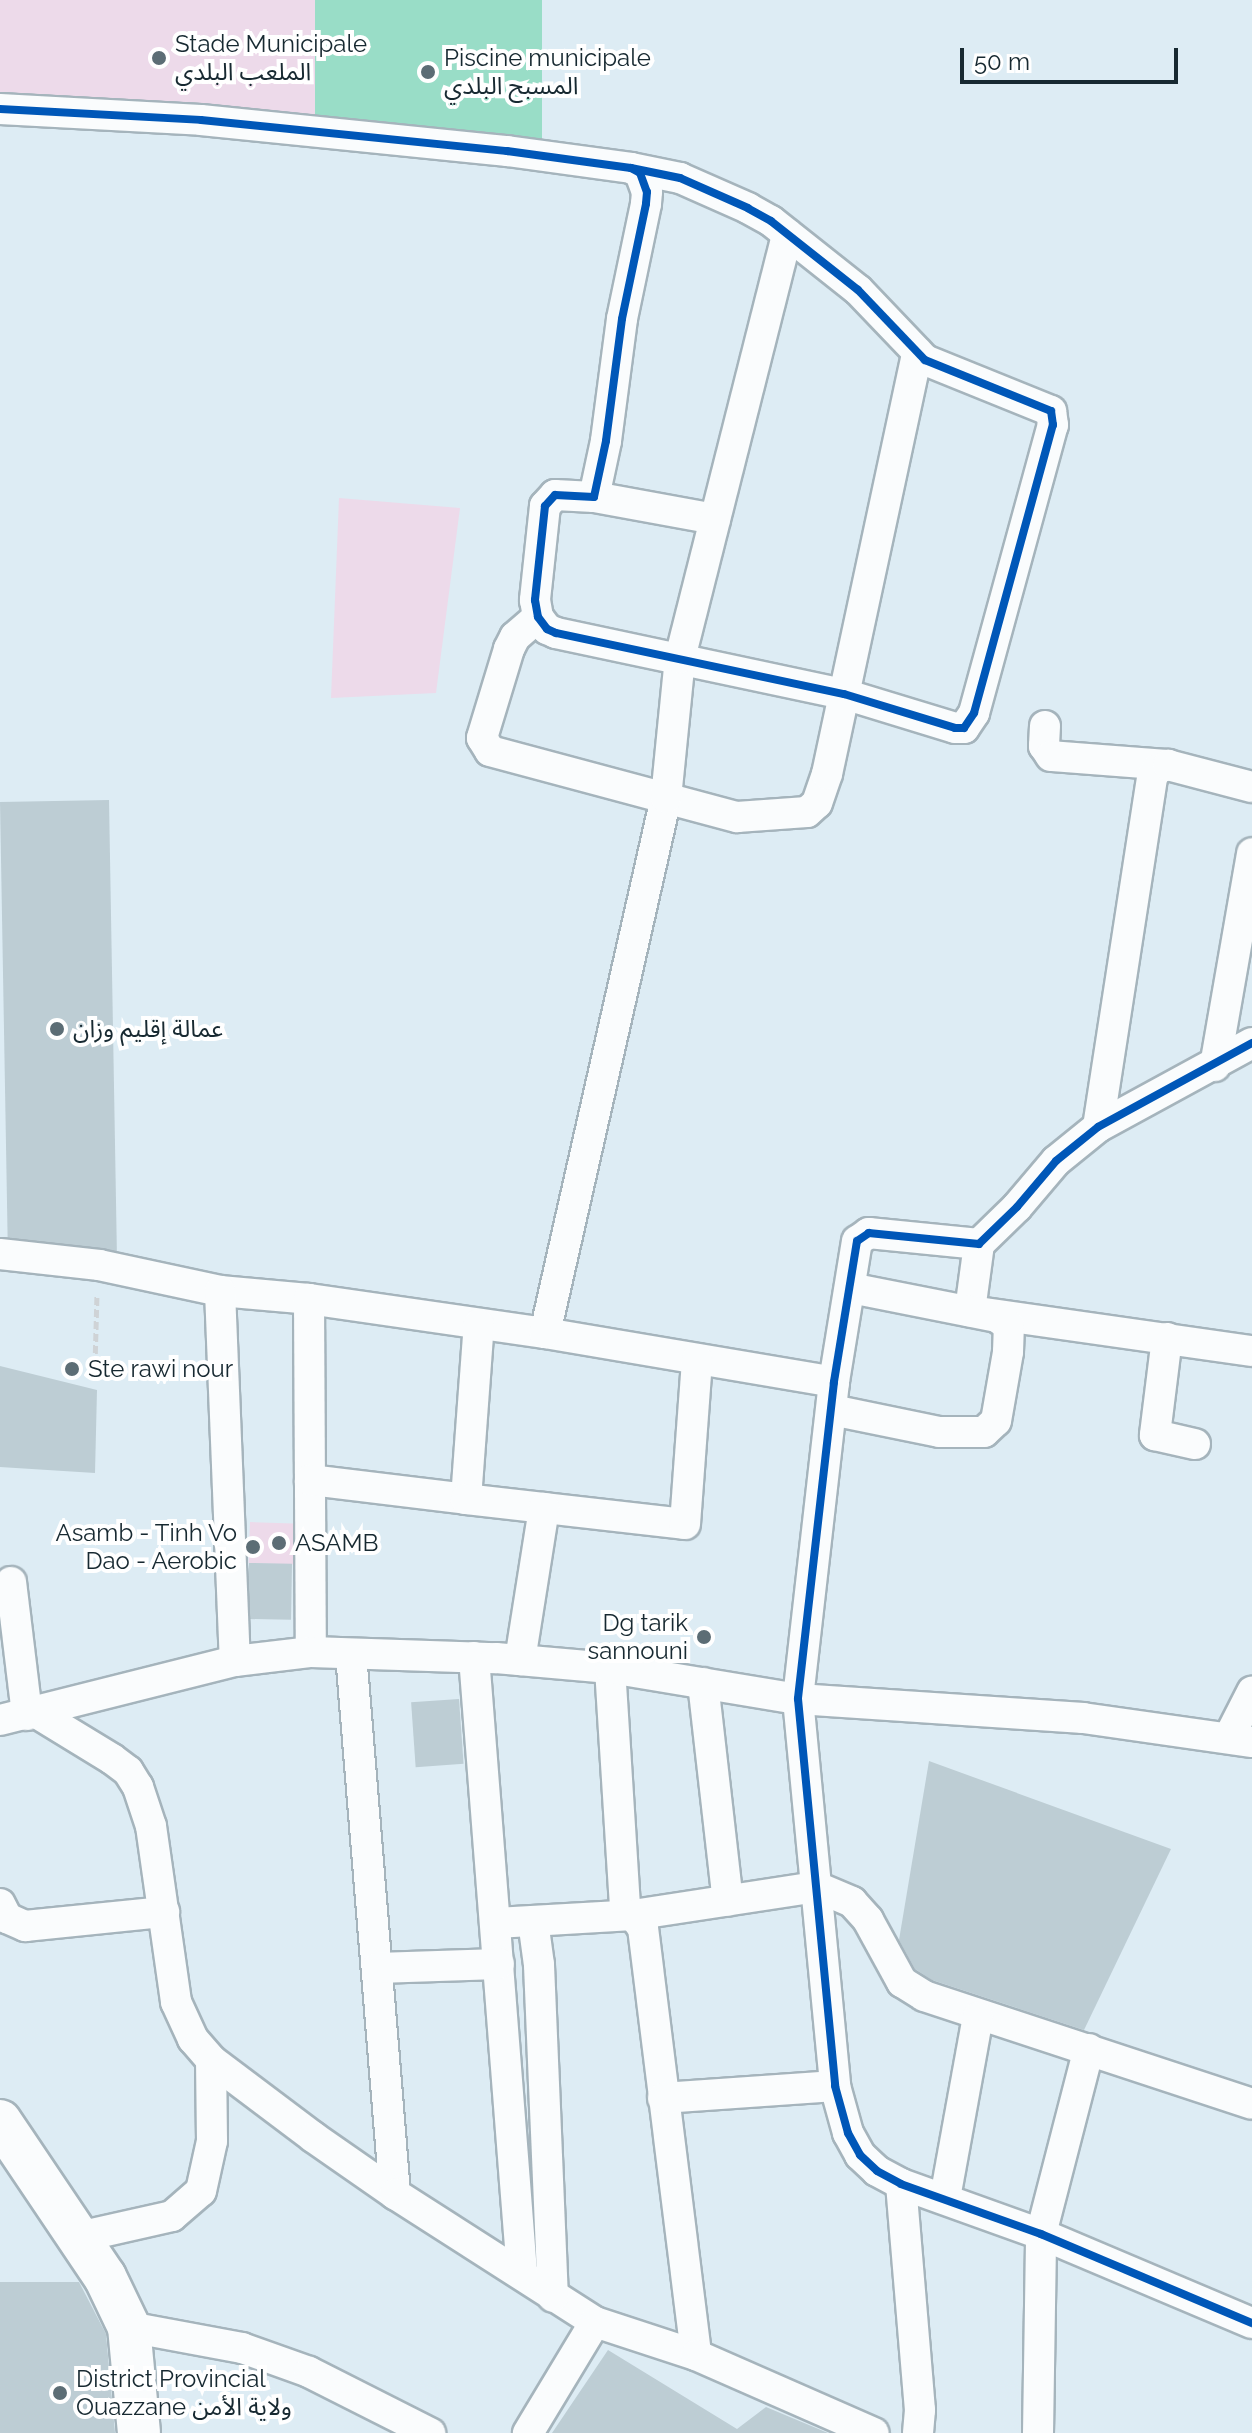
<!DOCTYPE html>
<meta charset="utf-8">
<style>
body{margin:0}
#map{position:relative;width:1252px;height:2433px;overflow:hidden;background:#ddecf4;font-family:Raleway,"Noto Sans Arabic",sans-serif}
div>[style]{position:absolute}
.green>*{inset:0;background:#eddaea;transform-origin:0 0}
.water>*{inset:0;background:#99ddc7;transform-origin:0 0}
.building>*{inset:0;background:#bdcdd4;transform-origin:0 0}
.path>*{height:5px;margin-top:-2.5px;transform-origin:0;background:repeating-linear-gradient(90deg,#cfd3d6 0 8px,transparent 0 12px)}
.roads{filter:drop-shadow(2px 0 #a5b4bc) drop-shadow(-2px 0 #a5b4bc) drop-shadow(0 2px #a5b4bc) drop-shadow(0 -2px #a5b4bc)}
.minor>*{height:30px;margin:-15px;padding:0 15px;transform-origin:15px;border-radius:15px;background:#fafcfd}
.secondary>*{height:42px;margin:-21px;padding:0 21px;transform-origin:21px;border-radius:21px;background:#fafcfd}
.cycleway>*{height:8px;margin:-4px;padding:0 4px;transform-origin:4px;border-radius:4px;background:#0057b8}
.dots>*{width:22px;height:22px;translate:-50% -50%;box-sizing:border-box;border:4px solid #fff;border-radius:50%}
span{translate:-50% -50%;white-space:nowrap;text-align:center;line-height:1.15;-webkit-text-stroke:8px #fff;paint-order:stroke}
.poi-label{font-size:24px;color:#172931}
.left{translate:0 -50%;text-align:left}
.right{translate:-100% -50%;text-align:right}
.scale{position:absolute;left:960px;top:48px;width:218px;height:36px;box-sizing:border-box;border:4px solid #172931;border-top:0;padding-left:10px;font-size:24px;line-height:28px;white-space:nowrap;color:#172931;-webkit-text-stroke:6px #fff;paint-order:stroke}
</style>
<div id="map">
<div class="green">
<div style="clip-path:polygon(0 0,315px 0,321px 146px,0 116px)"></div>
<div style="clip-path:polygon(339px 498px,460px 508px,436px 693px,331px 698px)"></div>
<div style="left:250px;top:1522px;width:59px;height:41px;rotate:2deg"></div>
</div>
<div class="water">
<div style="left:315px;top:0;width:227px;height:146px"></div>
</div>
<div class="building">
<div style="left:109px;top:800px;width:451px;height:109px;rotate:89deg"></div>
<div style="clip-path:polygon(0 1366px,97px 1390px,95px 1473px,0 1467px)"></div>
<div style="left:249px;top:1563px;width:43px;height:56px;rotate:1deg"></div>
<div style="left:459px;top:1699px;width:65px;height:48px;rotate:86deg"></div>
<div style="clip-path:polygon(929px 1761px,1171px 1849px,1084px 2030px,932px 1980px,915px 1969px,899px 1940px)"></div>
<div style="clip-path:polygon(0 2282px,79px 2282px,106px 2334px,115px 2433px,0 2433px)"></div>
<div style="clip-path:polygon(608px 2350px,737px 2429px,766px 2407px,828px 2433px,552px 2433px)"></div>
</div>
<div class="path">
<div style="left:95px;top:1365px;width:71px;rotate:-88.4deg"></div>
</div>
<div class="roads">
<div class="minor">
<div style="left:0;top:109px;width:201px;rotate:3.1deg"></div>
<div style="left:201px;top:120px;width:308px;rotate:5.8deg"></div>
<div style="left:507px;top:151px;width:125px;rotate:7.8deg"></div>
<div style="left:631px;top:168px;width:10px;rotate:29deg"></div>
<div style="left:640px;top:173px;width:20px;rotate:70deg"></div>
<div style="left:647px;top:192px;width:12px;rotate:95deg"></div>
<div style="left:646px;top:204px;width:117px;rotate:101.8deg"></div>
<div style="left:622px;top:319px;width:123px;rotate:97.5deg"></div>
<div style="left:606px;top:441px;width:57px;rotate:102.1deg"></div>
<div style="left:594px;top:497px;width:39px;rotate:-177deg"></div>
<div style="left:555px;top:495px;width:15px;rotate:132deg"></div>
<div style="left:545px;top:506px;width:95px;rotate:96.1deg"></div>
<div style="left:535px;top:600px;width:17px;rotate:80deg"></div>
<div style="left:538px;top:617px;width:15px;rotate:53deg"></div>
<div style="left:547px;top:629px;width:10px;rotate:24deg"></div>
<div style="left:556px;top:633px;width:294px;rotate:12deg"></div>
<div style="left:844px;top:694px;width:116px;rotate:17deg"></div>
<div style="left:955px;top:728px;width:9px"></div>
<div style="left:964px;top:728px;width:18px;rotate:-56deg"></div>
<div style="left:974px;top:713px;width:299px;rotate:-74.7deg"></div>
<div style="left:1053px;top:425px;width:14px;rotate:-98deg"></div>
<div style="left:1051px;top:411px;width:136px;rotate:-158deg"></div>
<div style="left:925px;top:360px;width:97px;rotate:-133.7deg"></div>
<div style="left:858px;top:290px;width:111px;rotate:-141.6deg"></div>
<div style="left:771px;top:221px;width:26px;rotate:-151deg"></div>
<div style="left:748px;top:208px;width:74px;rotate:-156.2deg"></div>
<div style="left:680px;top:178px;width:50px;rotate:-168.5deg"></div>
<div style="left:594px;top:497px;width:123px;rotate:10.3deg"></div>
<div style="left:538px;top:617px;width:30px;rotate:139deg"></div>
<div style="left:515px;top:637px;width:13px;rotate:117deg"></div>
<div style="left:509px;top:649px;width:93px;rotate:106.9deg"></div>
<div style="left:482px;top:738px;width:15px;rotate:58deg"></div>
<div style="left:490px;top:751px;width:256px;rotate:15deg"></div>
<div style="left:737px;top:817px;width:70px;rotate:-4.1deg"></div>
<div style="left:807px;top:812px;width:13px;rotate:-42deg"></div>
<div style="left:817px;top:803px;width:31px;rotate:-71deg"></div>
<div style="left:827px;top:774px;width:431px;rotate:-77.9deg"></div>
<div style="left:1045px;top:726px;width:20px;rotate:93deg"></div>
<div style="left:1044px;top:746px;width:12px;rotate:55deg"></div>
<div style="left:1051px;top:756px;width:117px;rotate:4.4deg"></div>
<div style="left:1252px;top:1043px;width:175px;rotate:151.4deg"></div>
<div style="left:1098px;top:1127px;width:54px;rotate:141deg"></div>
<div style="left:1056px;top:1161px;width:60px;rotate:130.3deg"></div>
<div style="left:1017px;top:1207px;width:53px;rotate:135.8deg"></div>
<div style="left:979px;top:1244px;width:111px;rotate:-174.3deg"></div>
<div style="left:869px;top:1233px;width:14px;rotate:146deg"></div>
<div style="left:857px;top:1241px;width:143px;rotate:99.3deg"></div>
<div style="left:834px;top:1382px;width:319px;rotate:96.5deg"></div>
<div style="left:798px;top:1699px;width:389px;rotate:84.5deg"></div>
<div style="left:835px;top:2086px;width:49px;rotate:74.5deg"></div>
<div style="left:848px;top:2133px;width:25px;rotate:61deg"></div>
<div style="left:860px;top:2155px;width:23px;rotate:43deg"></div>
<div style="left:877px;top:2171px;width:27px;rotate:28deg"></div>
<div style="left:901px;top:2184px;width:149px;rotate:19.7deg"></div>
<div style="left:1041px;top:2234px;width:229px;rotate:22.9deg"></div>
<div style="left:1215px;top:1066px;width:216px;rotate:-80.1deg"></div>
<div style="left:1098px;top:1127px;width:354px;rotate:-81.2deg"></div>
<div style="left:1152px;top:777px;width:9px;rotate:-58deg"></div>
<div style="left:1157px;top:769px;width:12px;rotate:-20deg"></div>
<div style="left:1168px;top:765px;width:87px;rotate:14.7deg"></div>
<div style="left:979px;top:1244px;width:68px;rotate:97.7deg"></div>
<div style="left:970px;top:1311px;width:285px;rotate:8.1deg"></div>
<div style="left:0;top:1254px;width:100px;rotate:6.3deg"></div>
<div style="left:99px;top:1265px;width:124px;rotate:12.1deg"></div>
<div style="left:220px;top:1291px;width:89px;rotate:5.1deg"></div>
<div style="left:309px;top:1299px;width:238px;rotate:8.2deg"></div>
<div style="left:545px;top:1333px;width:293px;rotate:9.6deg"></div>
<div style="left:220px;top:1291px;width:370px;rotate:87.7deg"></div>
<div style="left:309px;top:1299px;width:353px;rotate:89.7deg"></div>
<div style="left:545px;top:1333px;width:549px;rotate:-77.26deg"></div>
<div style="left:666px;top:798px;width:141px;rotate:-84.3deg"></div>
<div style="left:680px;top:658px;width:437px;rotate:-75.8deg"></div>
<div style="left:1167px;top:1338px;width:98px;rotate:97.1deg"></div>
<div style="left:1155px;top:1435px;width:41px;rotate:12.7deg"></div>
<div style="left:832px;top:1410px;width:109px;rotate:11.6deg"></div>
<div style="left:939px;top:1432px;width:45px"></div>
<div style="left:984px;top:1432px;width:16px;rotate:-43deg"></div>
<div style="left:996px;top:1421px;width:70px;rotate:-80.1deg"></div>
<div style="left:1008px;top:1352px;width:26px;rotate:-88deg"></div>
<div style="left:1009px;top:1326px;width:15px;rotate:-143deg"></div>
<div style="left:997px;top:1317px;width:150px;rotate:-168.8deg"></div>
<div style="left:310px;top:1480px;width:157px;rotate:6.9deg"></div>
<div style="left:466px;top:1499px;width:175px;rotate:-85.8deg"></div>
<div style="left:466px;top:1499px;width:220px;rotate:6.5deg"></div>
<div style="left:685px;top:1524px;width:165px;rotate:-85.8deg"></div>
<div style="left:11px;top:1582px;width:134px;rotate:83.1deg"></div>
<div style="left:351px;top:1654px;width:542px;rotate:85.34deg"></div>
<div style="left:474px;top:1657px;width:618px;rotate:85.54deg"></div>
<div style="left:520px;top:1660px;width:154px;rotate:-81deg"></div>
<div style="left:610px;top:1668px;width:237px;rotate:86.4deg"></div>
<div style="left:625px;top:1905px;width:29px;rotate:52deg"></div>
<div style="left:643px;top:1928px;width:430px;rotate:82.9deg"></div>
<div style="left:703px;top:1683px;width:219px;rotate:83.5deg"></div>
<div style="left:35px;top:1712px;width:90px;rotate:31.4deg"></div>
<div style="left:112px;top:1759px;width:20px;rotate:37deg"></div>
<div style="left:128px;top:1771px;width:19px;rotate:58deg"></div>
<div style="left:138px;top:1787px;width:41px;rotate:71.6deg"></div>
<div style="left:151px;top:1826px;width:178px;rotate:81.9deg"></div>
<div style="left:176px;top:2002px;width:41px;rotate:65.3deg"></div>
<div style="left:193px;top:2039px;width:28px;rotate:49deg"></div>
<div style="left:211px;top:2060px;width:128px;rotate:37deg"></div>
<div style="left:313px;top:2137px;width:100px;rotate:34.8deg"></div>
<div style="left:395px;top:2194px;width:237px;rotate:32.6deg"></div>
<div style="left:595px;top:2322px;width:130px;rotate:121.1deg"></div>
<div style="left:0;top:1720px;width:242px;rotate:-14.1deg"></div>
<div style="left:235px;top:1661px;width:77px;rotate:-6.8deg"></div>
<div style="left:311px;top:1652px;width:185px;rotate:1.9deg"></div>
<div style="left:496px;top:1658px;width:114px;rotate:5deg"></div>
<div style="left:610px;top:1668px;width:191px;rotate:9.4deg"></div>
<div style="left:798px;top:1699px;width:286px;rotate:3.8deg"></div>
<div style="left:1083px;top:1718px;width:171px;rotate:8.1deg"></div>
<div style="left:1229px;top:1737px;width:51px;rotate:-62.9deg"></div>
<div style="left:0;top:1904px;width:16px;rotate:63deg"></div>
<div style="left:7px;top:1918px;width:20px;rotate:24deg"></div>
<div style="left:25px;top:1926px;width:140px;rotate:-5.8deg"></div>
<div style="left:533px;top:1921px;width:44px;rotate:82.2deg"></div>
<div style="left:539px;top:1965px;width:332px;rotate:87.6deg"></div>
<div style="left:496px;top:1923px;width:137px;rotate:-3.3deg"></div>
<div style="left:633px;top:1915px;width:186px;rotate:-8.7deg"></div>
<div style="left:817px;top:1887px;width:38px;rotate:23deg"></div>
<div style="left:852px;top:1902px;width:24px;rotate:48deg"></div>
<div style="left:868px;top:1920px;width:71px;rotate:61.3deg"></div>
<div style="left:902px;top:1982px;width:26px;rotate:32deg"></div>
<div style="left:924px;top:1996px;width:345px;rotate:18.2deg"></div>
<div style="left:377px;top:1968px;width:122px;rotate:-1.9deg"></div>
<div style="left:663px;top:2098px;width:172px;rotate:-4deg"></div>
<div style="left:901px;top:2184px;width:227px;rotate:85.2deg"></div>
<div style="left:920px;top:2410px;width:23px;rotate:95deg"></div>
<div style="left:945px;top:2198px;width:184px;rotate:-79.7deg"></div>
<div style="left:79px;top:2237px;width:95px;rotate:-12.7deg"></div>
<div style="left:172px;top:2216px;width:38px;rotate:-41deg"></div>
<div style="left:201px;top:2191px;width:51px;rotate:-77.6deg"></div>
<div style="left:212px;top:2141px;width:81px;rotate:-90.7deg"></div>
<div style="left:595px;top:2322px;width:106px;rotate:18.1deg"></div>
<div style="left:696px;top:2355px;width:194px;rotate:23.7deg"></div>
<div style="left:129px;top:2327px;width:115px;rotate:10.5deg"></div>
<div style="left:242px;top:2348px;width:71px;rotate:19.7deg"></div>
<div style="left:309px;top:2372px;width:136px;rotate:26.8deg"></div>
<div style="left:1038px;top:2433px;width:199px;rotate:-89.1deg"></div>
<div style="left:1041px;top:2234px;width:191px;rotate:-75.5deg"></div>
</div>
<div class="secondary">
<div style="left:0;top:2121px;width:188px;rotate:56.1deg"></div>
<div style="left:105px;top:2277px;width:55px;rotate:64.4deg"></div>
<div style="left:129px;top:2327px;width:106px;rotate:84.6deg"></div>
</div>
</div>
<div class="cycleway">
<div style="left:0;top:109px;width:201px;rotate:3.1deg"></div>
<div style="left:201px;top:120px;width:308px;rotate:5.8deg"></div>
<div style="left:507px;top:151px;width:125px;rotate:7.8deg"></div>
<div style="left:631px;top:168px;width:10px;rotate:29deg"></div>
<div style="left:640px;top:173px;width:20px;rotate:70deg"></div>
<div style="left:647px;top:192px;width:12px;rotate:95deg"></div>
<div style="left:646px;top:204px;width:117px;rotate:101.8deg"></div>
<div style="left:622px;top:319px;width:123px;rotate:97.5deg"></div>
<div style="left:606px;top:441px;width:57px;rotate:102.1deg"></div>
<div style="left:594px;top:497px;width:39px;rotate:-177deg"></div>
<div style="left:555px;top:495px;width:15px;rotate:132deg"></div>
<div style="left:545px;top:506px;width:95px;rotate:96.1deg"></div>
<div style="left:535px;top:600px;width:17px;rotate:80deg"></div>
<div style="left:538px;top:617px;width:15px;rotate:53deg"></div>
<div style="left:547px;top:629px;width:10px;rotate:24deg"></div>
<div style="left:556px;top:633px;width:294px;rotate:12deg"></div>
<div style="left:844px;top:694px;width:116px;rotate:17deg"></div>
<div style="left:955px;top:728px;width:9px"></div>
<div style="left:964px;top:728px;width:18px;rotate:-56deg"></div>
<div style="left:974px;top:713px;width:299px;rotate:-74.7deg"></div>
<div style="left:1053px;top:425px;width:14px;rotate:-98deg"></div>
<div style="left:1051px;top:411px;width:136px;rotate:-158deg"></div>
<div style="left:925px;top:360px;width:97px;rotate:-133.7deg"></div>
<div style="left:858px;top:290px;width:111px;rotate:-141.6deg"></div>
<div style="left:771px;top:221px;width:26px;rotate:-151deg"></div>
<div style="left:748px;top:208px;width:74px;rotate:-156.2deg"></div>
<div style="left:680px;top:178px;width:50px;rotate:-168.5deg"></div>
<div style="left:1252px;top:1043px;width:175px;rotate:151.4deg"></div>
<div style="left:1098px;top:1127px;width:54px;rotate:141deg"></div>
<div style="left:1056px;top:1161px;width:60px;rotate:130.3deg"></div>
<div style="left:1017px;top:1207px;width:53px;rotate:135.8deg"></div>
<div style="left:979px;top:1244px;width:111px;rotate:-174.3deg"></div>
<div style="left:869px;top:1233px;width:14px;rotate:146deg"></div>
<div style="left:857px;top:1241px;width:143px;rotate:99.3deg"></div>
<div style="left:834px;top:1382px;width:319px;rotate:96.5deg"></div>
<div style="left:798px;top:1699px;width:389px;rotate:84.5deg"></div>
<div style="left:835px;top:2086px;width:49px;rotate:74.5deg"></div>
<div style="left:848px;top:2133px;width:25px;rotate:61deg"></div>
<div style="left:860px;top:2155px;width:23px;rotate:43deg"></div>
<div style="left:877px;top:2171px;width:27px;rotate:28deg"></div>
<div style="left:901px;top:2184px;width:149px;rotate:19.7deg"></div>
<div style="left:1041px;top:2234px;width:229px;rotate:22.9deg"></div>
</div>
<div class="dots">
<div style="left:159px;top:58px;background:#5c6d75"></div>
<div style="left:428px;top:72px;background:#5c6d75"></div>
<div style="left:57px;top:1029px;background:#5c6d75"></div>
<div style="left:72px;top:1369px;background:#5c6d75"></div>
<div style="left:279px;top:1543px;background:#5c6d75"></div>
<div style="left:253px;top:1547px;background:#5c6d75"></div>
<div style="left:704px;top:1637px;background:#5c6d75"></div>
<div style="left:60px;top:2393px;background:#5c6d75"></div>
</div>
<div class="poi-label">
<span class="left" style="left:175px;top:58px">Stade Municipale<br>الملعب البلدي</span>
<span class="left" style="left:444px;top:72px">Piscine municipale<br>المسبح البلدي</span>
<span class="left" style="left:73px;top:1029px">عمالة إقليم وزان</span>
<span class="left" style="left:88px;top:1369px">Ste rawi nour</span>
<span class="right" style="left:237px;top:1547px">Asamb - Tinh Vo<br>Dao - Aerobic</span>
<span class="left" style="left:295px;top:1543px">ASAMB</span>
<span class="right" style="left:688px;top:1637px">Dg tarik<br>sannouni</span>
<span class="left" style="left:76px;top:2393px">District Provincial<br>Ouazzane ولاية الأمن</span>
</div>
<div class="scale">50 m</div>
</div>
